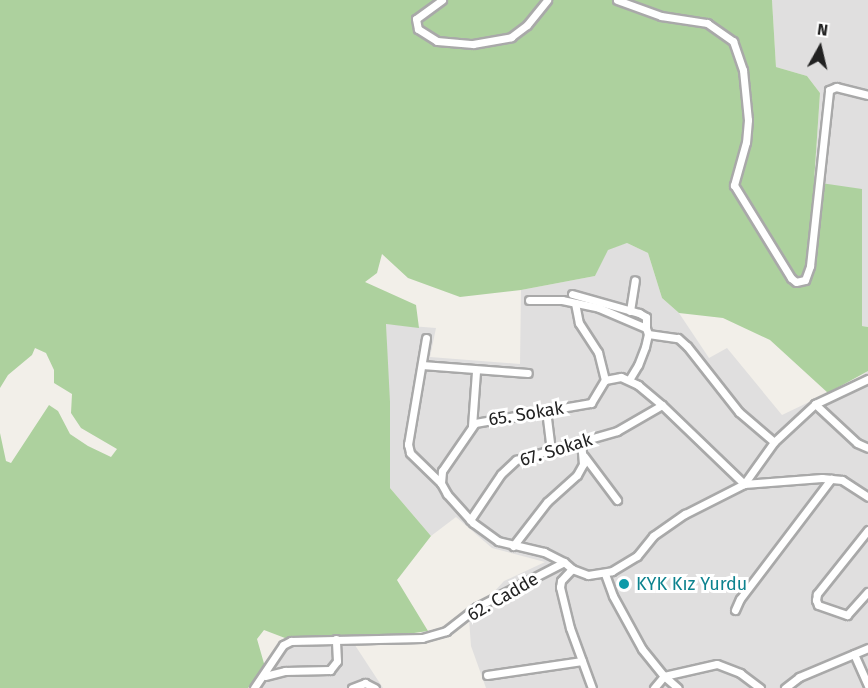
<!DOCTYPE html>
<meta charset="utf-8">
<style>
body{margin:0}
#map{position:relative;width:868px;height:688px;overflow:hidden;background:#f2efe9;font-family:"Fira Sans",sans-serif}
div>[style]{position:absolute}
.residential>*{inset:0;background:#e0dfdf}
.forest>*{inset:0;background:#add19e}
.roads{filter:drop-shadow(2px 0 #a9a9a9) drop-shadow(-2px 0 #a9a9a9) drop-shadow(0 2px #a9a9a9) drop-shadow(0 -2px #a9a9a9)}
.minor>*{height:7px;margin:-3.5px;padding:0 3.5px;transform-origin:3.5px;border-radius:3.5px;background:#fff}
.dots>*{width:16px;height:16px;translate:-50% -50%;box-sizing:border-box;border:3px solid #fff;border-radius:50%}
span{translate:-50% -50%;white-space:nowrap;text-align:center;line-height:1.15;-webkit-text-stroke:6px #fff;paint-order:stroke}
.street-label{font-size:18px;color:#222}
.culture-label{font-size:18px;color:#0d838f}
.left{translate:0 -50%;text-align:left}
.north{position:absolute;left:790px;top:18px;width:60px;height:60px;-webkit-text-stroke:4px #fff;paint-order:stroke;rotate:8deg;font-size:16px;font-weight:700;line-height:24px;text-align:center;color:#222}
.north::after{content:'';display:block;margin:auto;width:21px;height:27px;background:#222;clip-path:polygon(50% 0,100% 100%,50% 72%,0 100%)}
</style>
<div id="map">
<div class="residential">
<div style="clip-path:polygon(772px 0,868px 0,868px 327px,862px 326px,814px 182px,820px 93px,807px 76px,776px 67px)"></div>
<div style="clip-path:polygon(627px 243px,648px 253px,662px 298px,679px 313px,709px 358px,727px 348px,782px 415px,857px 379px,868px 371px,868px 688px,486px 688px,471px 646px,469px 619px,504px 581px,545px 562px,492px 548px,456px 517px,431px 536px,390px 488px,386px 324px,436px 328px,430px 357px,520px 364px,521px 290px,595px 276px,608px 249px)"></div>
<div style="clip-path:polygon(349px 636px,383px 688px,248px 688px,285px 638px)"></div>
</div>
<div class="forest">
<div style="clip-path:polygon(0 0,772px 0,776px 67px,807px 76px,820px 93px,814px 182px,862px 189px,862px 326px,868px 327px,868px 371px,828px 393px,770px 340px,723px 318px,679px 313px,662px 298px,648px 253px,627px 243px,608px 250px,595px 276px,521px 290px,460px 297px,408px 278px,382px 254px,377px 273px,365px 282px,416px 305px,419px 328px,386px 324px,390px 402px,390px 488px,431px 536px,397px 580px,428px 631px,400px 635px,285px 638px,264px 630px,257px 639px,265px 667px,248px 688px,0 688px,0 433px,6px 461px,11px 463px,49px 405px,58px 411px,70px 434px,88px 446px,111px 457px,117px 449px,81px 428px,71px 413px,72px 394px,54px 383px,54px 370px,46px 353px,35px 348px,32px 355px,8px 375px,0 388px)"></div>
</div>
<div class="roads">
<div class="minor">
<div style="left:442px;top:0;width:32px;rotate:144deg"></div>
<div style="left:416px;top:19px;width:10px;rotate:79deg"></div>
<div style="left:418px;top:29px;width:22px;rotate:32deg"></div>
<div style="left:437px;top:41px;width:36px;rotate:5deg"></div>
<div style="left:473px;top:44px;width:39px;rotate:-10deg"></div>
<div style="left:511px;top:37px;width:20px;rotate:-37deg"></div>
<div style="left:527px;top:25px;width:32px;rotate:-51deg"></div>
<div style="left:617px;top:0;width:47px;rotate:20deg"></div>
<div style="left:661px;top:16px;width:47px;rotate:8.7deg"></div>
<div style="left:707px;top:23px;width:32px;rotate:35deg"></div>
<div style="left:733px;top:41px;width:31px;rotate:71deg"></div>
<div style="left:743px;top:70px;width:50px;rotate:84.3deg"></div>
<div style="left:748px;top:120px;width:22px;rotate:95deg"></div>
<div style="left:746px;top:142px;width:45px;rotate:105.6deg"></div>
<div style="left:734px;top:185px;width:109px;rotate:58.5deg"></div>
<div style="left:791px;top:278px;width:6px;rotate:39deg"></div>
<div style="left:796px;top:282px;width:9px;rotate:-13deg"></div>
<div style="left:805px;top:280px;width:15px;rotate:-70deg"></div>
<div style="left:810px;top:266px;width:177px;rotate:-83.8deg"></div>
<div style="left:829px;top:90px;width:8px;rotate:-23deg"></div>
<div style="left:836px;top:87px;width:33px;rotate:14deg"></div>
<div style="left:572px;top:294px;width:70px;rotate:15.8deg"></div>
<div style="left:639px;top:313px;width:8px;rotate:30deg"></div>
<div style="left:646px;top:317px;width:11px;rotate:90deg"></div>
<div style="left:529px;top:300px;width:33px"></div>
<div style="left:562px;top:300px;width:38px;rotate:12deg"></div>
<div style="left:599px;top:308px;width:51px;rotate:23.1deg"></div>
<div style="left:646px;top:328px;width:6px;rotate:72deg"></div>
<div style="left:648px;top:334px;width:13px;rotate:103deg"></div>
<div style="left:645px;top:347px;width:19px;rotate:111deg"></div>
<div style="left:638px;top:365px;width:17px;rotate:121deg"></div>
<div style="left:575px;top:303px;width:20px;rotate:79deg"></div>
<div style="left:579px;top:323px;width:35px;rotate:57deg"></div>
<div style="left:598px;top:352px;width:29px;rotate:76deg"></div>
<div style="left:630px;top:311px;width:31px;rotate:-81deg"></div>
<div style="left:648px;top:334px;width:30px;rotate:8deg"></div>
<div style="left:678px;top:338px;width:12px;rotate:42deg"></div>
<div style="left:687px;top:346px;width:84px;rotate:51.8deg"></div>
<div style="left:739px;top:412px;width:46px;rotate:40.6deg"></div>
<div style="left:426px;top:338px;width:108px;rotate:99.6deg"></div>
<div style="left:408px;top:444px;width:9px;rotate:77deg"></div>
<div style="left:410px;top:453px;width:43px;rotate:44.1deg"></div>
<div style="left:422px;top:365px;width:106px;rotate:4.3deg"></div>
<div style="left:815px;top:404px;width:57px;rotate:42.9deg"></div>
<div style="left:857px;top:443px;width:12px;rotate:24deg"></div>
<div style="left:546px;top:410px;width:38px;rotate:83deg"></div>
<div style="left:472px;top:426px;width:55px;rotate:-85.8deg"></div>
<div style="left:584px;top:456px;width:55px;rotate:53.1deg"></div>
<div style="left:744px;top:484px;width:78px;rotate:-4.4deg"></div>
<div style="left:822px;top:478px;width:20px;rotate:6deg"></div>
<div style="left:842px;top:480px;width:31px;rotate:33deg"></div>
<div style="left:470px;top:520px;width:55px;rotate:-56deg"></div>
<div style="left:501px;top:474px;width:21px;rotate:-43deg"></div>
<div style="left:516px;top:460px;width:105px;rotate:-16deg"></div>
<div style="left:617px;top:431px;width:52px;rotate:-30deg"></div>
<div style="left:868px;top:530px;width:82px;rotate:128.6deg"></div>
<div style="left:817px;top:594px;width:6px;rotate:99deg"></div>
<div style="left:816px;top:600px;width:5px;rotate:68deg"></div>
<div style="left:818px;top:605px;width:31px;rotate:19deg"></div>
<div style="left:847px;top:615px;width:31px;rotate:-48deg"></div>
<div style="left:513px;top:546px;width:56px;rotate:-52.3deg"></div>
<div style="left:547px;top:502px;width:40px;rotate:-42deg"></div>
<div style="left:577px;top:475px;width:13px;rotate:-61deg"></div>
<div style="left:583px;top:464px;width:21px;rotate:-95deg"></div>
<div style="left:564px;top:562px;width:22px;rotate:-153deg"></div>
<div style="left:544px;top:552px;width:47px;rotate:-166.6deg"></div>
<div style="left:498px;top:541px;width:31px;rotate:-144deg"></div>
<div style="left:473px;top:523px;width:39px;rotate:-132deg"></div>
<div style="left:447px;top:494px;width:13px;rotate:-119deg"></div>
<div style="left:441px;top:483px;width:12px;rotate:-85deg"></div>
<div style="left:442px;top:471px;width:58px;rotate:-55.5deg"></div>
<div style="left:475px;top:423px;width:118px;rotate:-9.8deg"></div>
<div style="left:591px;top:403px;width:27px;rotate:-59deg"></div>
<div style="left:605px;top:380px;width:16px;rotate:-11deg"></div>
<div style="left:621px;top:377px;width:19px;rotate:25deg"></div>
<div style="left:638px;top:385px;width:31px;rotate:40deg"></div>
<div style="left:662px;top:405px;width:114px;rotate:43.9deg"></div>
<div style="left:572px;top:569px;width:16px;rotate:133deg"></div>
<div style="left:561px;top:581px;width:6px;rotate:99deg"></div>
<div style="left:560px;top:587px;width:42px;rotate:76.3deg"></div>
<div style="left:570px;top:628px;width:64px;rotate:69.9deg"></div>
<div style="left:605px;top:574px;width:23px;rotate:70deg"></div>
<div style="left:613px;top:596px;width:60px;rotate:61.3deg"></div>
<div style="left:642px;top:649px;width:35px;rotate:51deg"></div>
<div style="left:664px;top:676px;width:18px;rotate:41deg"></div>
<div style="left:735px;top:610px;width:12px;rotate:-66deg"></div>
<div style="left:740px;top:599px;width:151px;rotate:-52.8deg"></div>
<div style="left:854px;top:654px;width:35px;rotate:66deg"></div>
<div style="left:487px;top:675px;width:96px;rotate:-8.4deg"></div>
<div style="left:265px;top:676px;width:21px;rotate:-14deg"></div>
<div style="left:285px;top:671px;width:45px;rotate:-1.3deg"></div>
<div style="left:330px;top:670px;width:11px;rotate:-52deg"></div>
<div style="left:337px;top:661px;width:22px;rotate:-93deg"></div>
<div style="left:254px;top:688px;width:52px;rotate:-56deg"></div>
<div style="left:283px;top:645px;width:9px;rotate:-27deg"></div>
<div style="left:291px;top:641px;width:131px;rotate:-1.3deg"></div>
<div style="left:422px;top:638px;width:25px;rotate:-16deg"></div>
<div style="left:446px;top:631px;width:39px;rotate:-38deg"></div>
<div style="left:477px;top:607px;width:98px;rotate:-27.3deg"></div>
<div style="left:564px;top:562px;width:11px;rotate:41deg"></div>
<div style="left:572px;top:569px;width:17px;rotate:21deg"></div>
<div style="left:588px;top:575px;width:24px;rotate:-9deg"></div>
<div style="left:612px;top:571px;width:29px;rotate:-31deg"></div>
<div style="left:637px;top:556px;width:26px;rotate:-51deg"></div>
<div style="left:653px;top:536px;width:39px;rotate:-35deg"></div>
<div style="left:685px;top:514px;width:66px;rotate:-27deg"></div>
<div style="left:744px;top:484px;width:52px;rotate:-54.5deg"></div>
<div style="left:774px;top:442px;width:56px;rotate:-42.8deg"></div>
<div style="left:815px;top:404px;width:59px;rotate:-25.3deg"></div>
<div style="left:352px;top:688px;width:14px;rotate:-21deg"></div>
<div style="left:365px;top:683px;width:11px;rotate:27deg"></div>
<div style="left:654px;top:688px;width:16px;rotate:-50deg"></div>
<div style="left:664px;top:676px;width:54px;rotate:-12.8deg"></div>
<div style="left:717px;top:664px;width:25px;rotate:21deg"></div>
<div style="left:740px;top:673px;width:25px;rotate:37deg"></div>
<div style="left:785px;top:688px;width:18px;rotate:-38deg"></div>
<div style="left:799px;top:677px;width:75px;rotate:-22.8deg"></div>
</div>
</div>
<div class="dots">
<div style="left:624px;top:584px;background:#0f9aa8"></div>
</div>
<div class="street-label">
<span style="left:526px;top:414px;rotate:-9deg">65. Sokak</span>
<span style="left:556px;top:450px;rotate:-17deg">67. Sokak</span>
<span style="left:503px;top:597px;rotate:-30deg">62. Cadde</span>
</div>
<div class="culture-label">
<span class="left" style="left:636px;top:584px">KYK Kız Yurdu</span>
</div>
<div class="north">N</div>
</div>
